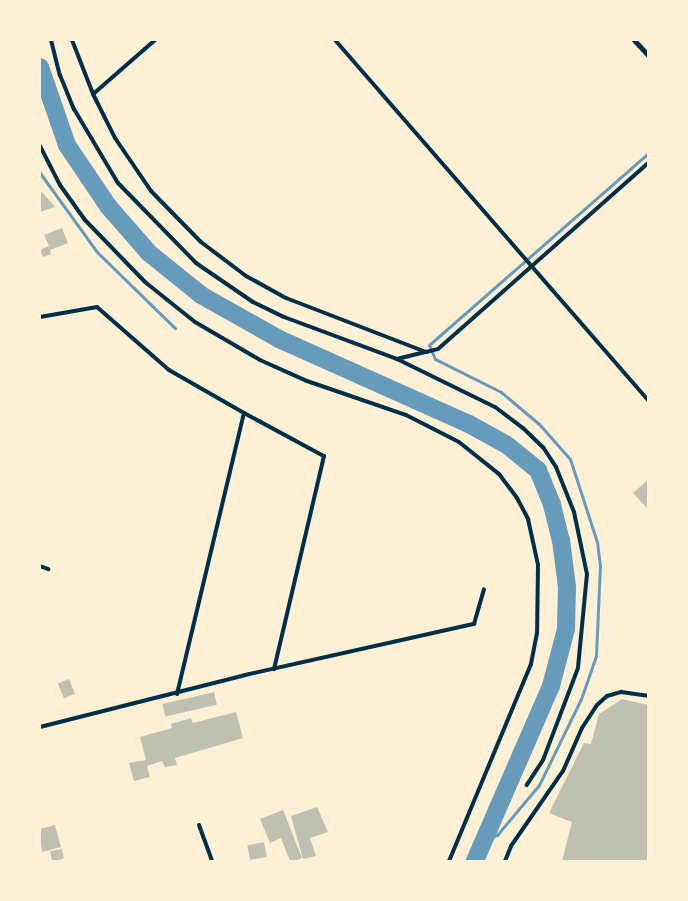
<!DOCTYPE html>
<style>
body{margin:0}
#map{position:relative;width:688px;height:901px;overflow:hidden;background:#fdf0d5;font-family:"Asap Condensed",sans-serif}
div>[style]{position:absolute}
.stream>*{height:3px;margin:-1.5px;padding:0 1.5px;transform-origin:1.5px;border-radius:1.5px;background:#669bbc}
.river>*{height:18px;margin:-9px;padding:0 9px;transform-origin:9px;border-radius:9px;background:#669bbc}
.building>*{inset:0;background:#bec0b2;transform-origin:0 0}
.minor>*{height:4px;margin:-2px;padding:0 2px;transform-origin:2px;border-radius:2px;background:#003049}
.tertiary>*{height:5px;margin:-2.5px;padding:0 2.5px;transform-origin:2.5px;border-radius:2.5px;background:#003049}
span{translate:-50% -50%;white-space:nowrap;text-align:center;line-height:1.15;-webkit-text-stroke:4.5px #fdf0d5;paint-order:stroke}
.frame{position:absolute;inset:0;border:41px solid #fdf0d5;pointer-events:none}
</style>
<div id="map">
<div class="stream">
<div style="left:40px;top:173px;width:97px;rotate:54.2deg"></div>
<div style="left:97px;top:252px;width:109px;rotate:44.3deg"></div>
<div style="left:483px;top:840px;width:15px;rotate:-20deg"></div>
<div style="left:497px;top:835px;width:65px;rotate:-50deg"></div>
<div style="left:539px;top:785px;width:96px;rotate:-64deg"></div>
<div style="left:581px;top:699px;width:46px;rotate:-70.8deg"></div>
<div style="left:596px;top:656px;width:90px;rotate:-87.5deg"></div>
<div style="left:600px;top:566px;width:24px;rotate:-97deg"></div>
<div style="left:597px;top:542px;width:87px;rotate:-108deg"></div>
<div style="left:570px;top:459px;width:47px;rotate:-131.5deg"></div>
<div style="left:539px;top:424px;width:50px;rotate:-139.9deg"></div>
<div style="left:501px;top:392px;width:74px;rotate:-153.4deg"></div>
<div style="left:435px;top:359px;width:15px;rotate:-113deg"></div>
<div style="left:429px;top:345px;width:291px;rotate:-41.2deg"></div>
</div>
<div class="river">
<div style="left:40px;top:67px;width:83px;rotate:70.9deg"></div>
<div style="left:67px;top:145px;width:73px;rotate:56.1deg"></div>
<div style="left:108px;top:206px;width:62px;rotate:48.9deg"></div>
<div style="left:149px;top:253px;width:67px;rotate:38.9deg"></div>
<div style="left:201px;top:295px;width:90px;rotate:29.4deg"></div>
<div style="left:279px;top:339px;width:208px;rotate:24.1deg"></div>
<div style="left:469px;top:424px;width:43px;rotate:28.9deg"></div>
<div style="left:507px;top:445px;width:40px;rotate:39deg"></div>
<div style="left:538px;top:470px;width:38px;rotate:68deg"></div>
<div style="left:552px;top:505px;width:36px;rotate:76deg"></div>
<div style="left:561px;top:540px;width:47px;rotate:82.7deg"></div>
<div style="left:567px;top:587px;width:42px;rotate:91.4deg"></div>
<div style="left:566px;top:629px;width:59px;rotate:104.7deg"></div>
<div style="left:551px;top:686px;width:191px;rotate:113.5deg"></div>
</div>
<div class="building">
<div style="clip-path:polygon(42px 192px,55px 207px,40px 212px,40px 193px)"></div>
<div style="clip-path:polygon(62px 228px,68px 243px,50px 250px,51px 254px,43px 257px,40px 250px,49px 246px,44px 235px)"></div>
<div style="clip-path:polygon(648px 480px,648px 509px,633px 493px)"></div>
<div style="left:69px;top:679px;width:16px;height:12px;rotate:68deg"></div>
<div style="left:214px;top:692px;width:13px;height:53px;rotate:77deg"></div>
<div style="clip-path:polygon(622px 699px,648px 705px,648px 861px,562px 861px,572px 822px,549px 813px,584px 743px,591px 744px,599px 714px)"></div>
<div style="clip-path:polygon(236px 712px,243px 738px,175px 758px,177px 765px,165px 767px,162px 761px,147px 766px,150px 777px,134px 781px,129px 763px,146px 760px,140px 737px,172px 728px,171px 724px,191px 718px,193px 723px)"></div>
<div style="clip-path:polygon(317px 807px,328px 832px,310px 838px,316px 856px,303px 859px,291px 816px)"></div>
<div style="clip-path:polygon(283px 810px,302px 858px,295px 861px,290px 861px,281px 838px,270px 843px,260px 819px)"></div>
<div style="clip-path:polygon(55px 825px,61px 847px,42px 852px,40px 829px)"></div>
<div style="left:264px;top:842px;width:15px;height:17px;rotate:79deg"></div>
<div style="left:62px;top:849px;width:10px;height:12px;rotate:79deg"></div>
</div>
<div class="minor">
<div style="left:51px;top:40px;width:36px;rotate:76deg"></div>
<div style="left:60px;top:75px;width:37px;rotate:68deg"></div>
<div style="left:74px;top:109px;width:86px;rotate:59.3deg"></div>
<div style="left:118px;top:183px;width:112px;rotate:45.7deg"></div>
<div style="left:196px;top:263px;width:69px;rotate:34.4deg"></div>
<div style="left:253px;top:302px;width:34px;rotate:26deg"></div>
<div style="left:284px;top:317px;width:121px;rotate:20.4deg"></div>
<div style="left:397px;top:359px;width:30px;rotate:-14deg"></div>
<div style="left:72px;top:40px;width:58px;rotate:68.7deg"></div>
<div style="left:155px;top:40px;width:82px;rotate:138.9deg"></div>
<div style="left:93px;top:94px;width:49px;rotate:63.4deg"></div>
<div style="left:115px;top:138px;width:64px;rotate:55.8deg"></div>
<div style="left:151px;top:191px;width:71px;rotate:45.6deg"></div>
<div style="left:201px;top:242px;width:56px;rotate:37.1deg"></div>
<div style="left:246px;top:276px;width:46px;rotate:28.8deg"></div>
<div style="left:286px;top:298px;width:150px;rotate:21.1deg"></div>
<div style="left:426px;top:352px;width:12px;rotate:-14deg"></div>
<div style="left:438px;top:349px;width:281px;rotate:-41.5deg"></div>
<div style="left:335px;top:40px;width:477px;rotate:49deg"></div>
<div style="left:40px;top:146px;width:44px;rotate:62.9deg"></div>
<div style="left:60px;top:185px;width:43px;rotate:54.5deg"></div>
<div style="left:85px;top:220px;width:86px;rotate:45.9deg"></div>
<div style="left:145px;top:282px;width:64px;rotate:38.7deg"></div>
<div style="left:195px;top:322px;width:75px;rotate:30.3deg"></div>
<div style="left:260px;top:360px;width:51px;rotate:24.1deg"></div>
<div style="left:307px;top:381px;width:105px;rotate:19deg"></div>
<div style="left:406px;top:415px;width:59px;rotate:27deg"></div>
<div style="left:459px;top:442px;width:51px;rotate:38.7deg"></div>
<div style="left:499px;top:474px;width:30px;rotate:53deg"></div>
<div style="left:517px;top:498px;width:24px;rotate:62deg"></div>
<div style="left:528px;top:519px;width:47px;rotate:77.7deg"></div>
<div style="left:538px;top:565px;width:68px;rotate:90.8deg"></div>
<div style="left:537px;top:633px;width:32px;rotate:101deg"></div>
<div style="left:531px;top:664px;width:213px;rotate:112.6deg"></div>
<div style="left:40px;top:317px;width:58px;rotate:-10deg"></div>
<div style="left:97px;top:307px;width:96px;rotate:41.2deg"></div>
<div style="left:169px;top:370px;width:86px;rotate:29.8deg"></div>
<div style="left:397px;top:359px;width:109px;rotate:26.1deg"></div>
<div style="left:495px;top:407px;width:35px;rotate:37deg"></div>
<div style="left:523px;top:428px;width:28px;rotate:44deg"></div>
<div style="left:543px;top:447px;width:24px;rotate:57deg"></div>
<div style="left:556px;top:467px;width:48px;rotate:68.2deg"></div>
<div style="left:574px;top:512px;width:63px;rotate:78.2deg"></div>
<div style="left:587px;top:574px;width:94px;rotate:95.5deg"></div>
<div style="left:578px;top:668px;width:98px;rotate:110.8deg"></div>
<div style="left:543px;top:760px;width:30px;rotate:123deg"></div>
<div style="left:40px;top:566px;width:9px;rotate:21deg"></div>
<div style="left:177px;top:694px;width:289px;rotate:-76.6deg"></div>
<div style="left:244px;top:413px;width:91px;rotate:28.3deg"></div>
<div style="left:324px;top:456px;width:219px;rotate:103.2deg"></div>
<div style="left:40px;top:727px;width:211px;rotate:-14.2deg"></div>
<div style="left:245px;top:675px;width:235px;rotate:-12.6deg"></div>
<div style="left:474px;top:624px;width:36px;rotate:-74deg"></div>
<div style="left:199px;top:825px;width:38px;rotate:70deg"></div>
<div style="left:505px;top:861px;width:16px;rotate:-68deg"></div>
<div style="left:511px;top:846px;width:91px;rotate:-55.3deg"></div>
<div style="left:563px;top:771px;width:47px;rotate:-66.2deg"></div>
<div style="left:582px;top:728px;width:27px;rotate:-57deg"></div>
<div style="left:597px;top:705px;width:13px;rotate:-42deg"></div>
<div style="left:607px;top:696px;width:15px;rotate:-16deg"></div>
<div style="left:621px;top:692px;width:27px;rotate:8deg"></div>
</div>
<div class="tertiary">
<div style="left:634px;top:40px;width:21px;rotate:47deg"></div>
</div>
<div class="frame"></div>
</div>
